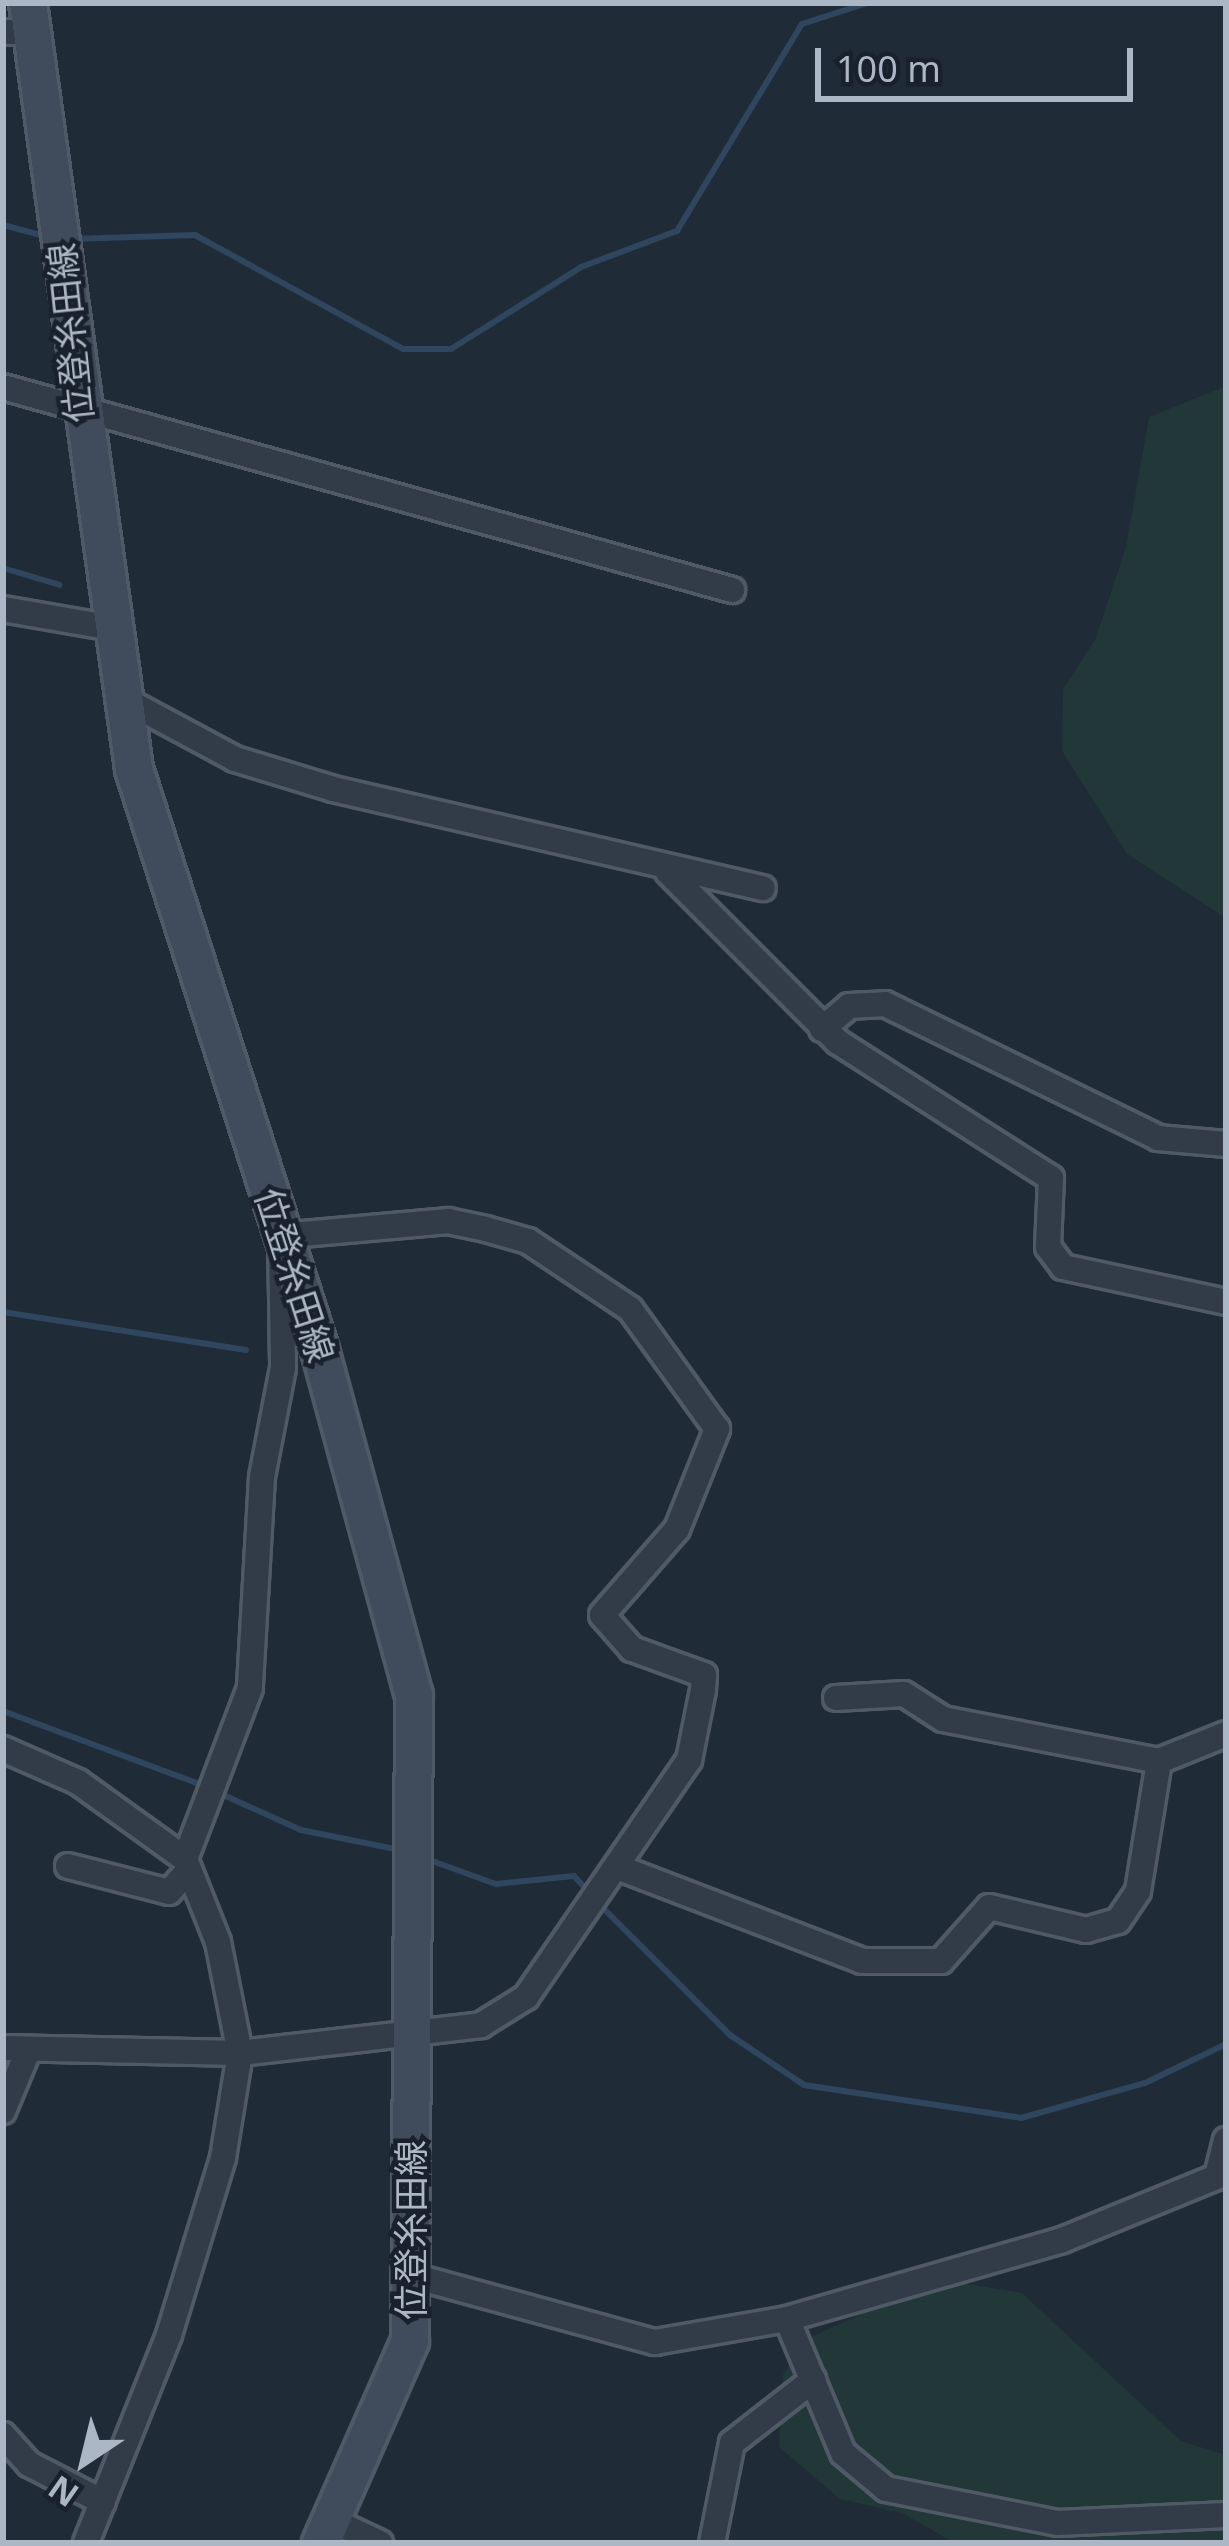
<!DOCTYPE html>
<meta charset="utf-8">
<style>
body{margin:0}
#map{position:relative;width:1229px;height:2546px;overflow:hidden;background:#1f2b37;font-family:"Noto Sans","Noto Sans JP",sans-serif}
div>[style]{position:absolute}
.green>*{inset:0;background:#213738}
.stream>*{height:6px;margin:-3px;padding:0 3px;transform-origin:3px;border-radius:3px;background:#30455e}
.roads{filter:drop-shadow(3px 0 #505a66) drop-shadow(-3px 0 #505a66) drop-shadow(0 3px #505a66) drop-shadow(0 -3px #505a66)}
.minor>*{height:24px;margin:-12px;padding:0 12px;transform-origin:12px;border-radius:12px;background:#323c48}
.secondary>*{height:36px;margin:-18px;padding:0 18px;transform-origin:18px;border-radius:18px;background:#404c5b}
span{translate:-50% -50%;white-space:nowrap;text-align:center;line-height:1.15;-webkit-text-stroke:9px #18212c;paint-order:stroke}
.street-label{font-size:36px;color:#acb7c5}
.frame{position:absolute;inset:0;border:6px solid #acb7c5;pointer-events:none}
.north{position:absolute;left:24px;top:2402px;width:120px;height:120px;-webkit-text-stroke:9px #18212c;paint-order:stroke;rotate:215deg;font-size:33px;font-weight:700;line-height:48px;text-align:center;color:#acb7c5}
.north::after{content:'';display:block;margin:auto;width:42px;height:54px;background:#acb7c5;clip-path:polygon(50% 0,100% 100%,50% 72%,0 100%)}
.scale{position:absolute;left:815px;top:48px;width:318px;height:54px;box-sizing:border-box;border:6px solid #acb7c5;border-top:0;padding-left:15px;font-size:36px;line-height:42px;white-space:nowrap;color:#acb7c5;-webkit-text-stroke:9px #18212c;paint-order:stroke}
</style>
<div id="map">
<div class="green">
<div style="clip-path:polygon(1226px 386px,1226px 918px,1127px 854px,1062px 751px,1063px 689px,1095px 640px,1126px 547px,1149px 417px)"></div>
<div style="clip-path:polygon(937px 2279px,1022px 2293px,1181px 2441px,1226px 2455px,1226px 2543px,955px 2543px,902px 2513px,840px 2499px,779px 2447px,783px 2375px,803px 2341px)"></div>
</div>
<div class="stream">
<div style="left:3px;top:225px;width:47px;rotate:14.9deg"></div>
<div style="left:73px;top:239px;width:122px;rotate:-1.9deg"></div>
<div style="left:195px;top:235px;width:237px;rotate:28.7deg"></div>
<div style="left:403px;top:349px;width:48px"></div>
<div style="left:451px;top:349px;width:154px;rotate:-32.2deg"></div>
<div style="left:581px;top:267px;width:103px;rotate:-20.6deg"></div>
<div style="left:677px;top:231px;width:242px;rotate:-58.9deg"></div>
<div style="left:802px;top:24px;width:68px;rotate:-17.9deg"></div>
<div style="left:3px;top:568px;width:59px;rotate:16.6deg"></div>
<div style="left:3px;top:1312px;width:246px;rotate:8.9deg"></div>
<div style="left:3px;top:1711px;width:218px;rotate:20.4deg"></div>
<div style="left:219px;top:1793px;width:90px;rotate:24.3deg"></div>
<div style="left:301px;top:1830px;width:101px;rotate:11.4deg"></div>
<div style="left:424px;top:1858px;width:77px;rotate:19.9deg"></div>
<div style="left:496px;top:1884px;width:78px;rotate:-5.9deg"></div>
<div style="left:574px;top:1876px;width:22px;rotate:47deg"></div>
<div style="left:597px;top:1902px;width:188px;rotate:45deg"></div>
<div style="left:730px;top:2035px;width:89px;rotate:34deg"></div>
<div style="left:804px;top:2085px;width:219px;rotate:8.6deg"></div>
<div style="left:1021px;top:2118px;width:129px;rotate:-15.8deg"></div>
<div style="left:1145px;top:2083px;width:90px;rotate:-25.7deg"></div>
</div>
<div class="roads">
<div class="minor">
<div style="left:3px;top:32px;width:26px"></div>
<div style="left:3px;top:387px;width:757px;rotate:15.56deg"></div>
<div style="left:3px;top:609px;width:106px;rotate:9.8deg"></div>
<div style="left:118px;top:696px;width:133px;rotate:28.3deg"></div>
<div style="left:235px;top:759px;width:102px;rotate:17deg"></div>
<div style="left:333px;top:789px;width:441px;rotate:13deg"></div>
<div style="left:668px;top:872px;width:240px;rotate:45deg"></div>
<div style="left:838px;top:1042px;width:253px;rotate:32.6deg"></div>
<div style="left:1051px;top:1178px;width:69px;rotate:92.5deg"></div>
<div style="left:1048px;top:1247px;width:25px;rotate:53deg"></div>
<div style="left:1063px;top:1267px;width:167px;rotate:12.1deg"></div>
<div style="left:822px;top:1029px;width:35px;rotate:-40deg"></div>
<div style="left:849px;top:1006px;width:36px;rotate:-3deg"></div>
<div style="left:885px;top:1004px;width:304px;rotate:26.1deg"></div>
<div style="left:1158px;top:1138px;width:68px;rotate:5deg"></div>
<div style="left:836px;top:1698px;width:68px;rotate:-3.4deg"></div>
<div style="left:904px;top:1694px;width:46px;rotate:32.7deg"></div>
<div style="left:943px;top:1719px;width:220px;rotate:11deg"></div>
<div style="left:3px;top:1749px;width:82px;rotate:23.7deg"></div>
<div style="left:78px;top:1782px;width:132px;rotate:35.7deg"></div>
<div style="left:68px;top:1866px;width:104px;rotate:14.4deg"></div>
<div style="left:169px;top:1892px;width:25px;rotate:-48deg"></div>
<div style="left:620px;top:1868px;width:259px;rotate:21deg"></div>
<div style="left:862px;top:1961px;width:79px"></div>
<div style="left:941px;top:1961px;width:72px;rotate:-48.4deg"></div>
<div style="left:989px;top:1907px;width:100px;rotate:13.3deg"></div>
<div style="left:1086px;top:1930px;width:33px;rotate:-16deg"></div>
<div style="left:1118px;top:1921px;width:36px;rotate:-56deg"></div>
<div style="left:1138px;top:1891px;width:132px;rotate:-80.8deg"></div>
<div style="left:1159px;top:1761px;width:72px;rotate:-21.9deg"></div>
<div style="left:3px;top:2048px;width:237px;rotate:1.2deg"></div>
<div style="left:240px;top:2053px;width:243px;rotate:-6.6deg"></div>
<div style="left:481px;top:2025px;width:53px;rotate:-31.9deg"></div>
<div style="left:526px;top:1997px;width:288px;rotate:-55.5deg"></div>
<div style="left:689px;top:1760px;width:71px;rotate:-78.7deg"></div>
<div style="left:703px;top:1690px;width:15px;rotate:-86deg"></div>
<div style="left:704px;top:1675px;width:77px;rotate:-160.1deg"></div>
<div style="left:632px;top:1649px;width:45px;rotate:-131.4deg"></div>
<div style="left:602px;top:1615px;width:114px;rotate:-48.9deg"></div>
<div style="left:677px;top:1529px;width:108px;rotate:-68.2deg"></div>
<div style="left:717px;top:1429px;width:148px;rotate:-125.9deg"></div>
<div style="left:630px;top:1309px;width:123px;rotate:-146.3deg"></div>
<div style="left:528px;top:1241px;width:44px;rotate:-164.1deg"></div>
<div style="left:486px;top:1229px;width:39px;rotate:-168deg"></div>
<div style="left:448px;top:1221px;width:168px;rotate:174.9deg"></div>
<div style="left:281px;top:1236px;width:132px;rotate:89.1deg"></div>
<div style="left:283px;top:1368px;width:111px;rotate:100.9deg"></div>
<div style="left:262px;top:1477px;width:211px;rotate:93.3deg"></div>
<div style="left:250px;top:1688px;width:183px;rotate:110.8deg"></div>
<div style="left:185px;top:1859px;width:89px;rotate:68.3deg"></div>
<div style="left:218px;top:1942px;width:113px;rotate:78.8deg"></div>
<div style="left:240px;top:2053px;width:106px;rotate:99.2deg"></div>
<div style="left:223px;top:2158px;width:185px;rotate:107deg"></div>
<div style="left:169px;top:2335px;width:224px;rotate:111.8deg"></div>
<div style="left:3px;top:2111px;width:65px;rotate:-67.4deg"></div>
<div style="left:1217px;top:2176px;width:37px;rotate:-76deg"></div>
<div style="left:413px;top:2276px;width:251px;rotate:15.3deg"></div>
<div style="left:655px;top:2342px;width:134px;rotate:-9.9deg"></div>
<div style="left:787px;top:2319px;width:286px;rotate:-16deg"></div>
<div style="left:1062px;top:2240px;width:177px;rotate:-22.2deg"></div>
<div style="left:787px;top:2319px;width:145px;rotate:67.3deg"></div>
<div style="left:843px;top:2453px;width:56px;rotate:39.9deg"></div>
<div style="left:886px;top:2489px;width:175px;rotate:11.2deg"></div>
<div style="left:1058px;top:2523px;width:168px;rotate:-2.7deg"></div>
<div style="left:3px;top:2435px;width:39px;rotate:48deg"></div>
<div style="left:29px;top:2464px;width:83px;rotate:27.2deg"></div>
<div style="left:333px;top:2521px;width:52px;rotate:25.1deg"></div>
<div style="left:712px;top:2543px;width:102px;rotate:-78.7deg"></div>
<div style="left:732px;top:2443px;width:103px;rotate:-37.9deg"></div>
</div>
<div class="secondary">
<div style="left:28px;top:3px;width:773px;rotate:82.12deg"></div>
<div style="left:134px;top:769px;width:610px;rotate:72.25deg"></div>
<div style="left:320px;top:1350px;width:358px;rotate:74.8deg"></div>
<div style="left:414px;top:1695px;width:646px;rotate:90.35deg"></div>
<div style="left:410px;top:2341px;width:221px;rotate:113.8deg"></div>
</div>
</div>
<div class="street-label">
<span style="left:70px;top:333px;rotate:-96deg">位登糸田線</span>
<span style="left:295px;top:1275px;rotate:72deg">位登糸田線</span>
<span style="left:411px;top:2230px;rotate:-90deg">位登糸田線</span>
</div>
<div class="frame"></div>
<div class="north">N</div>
<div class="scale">100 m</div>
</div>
